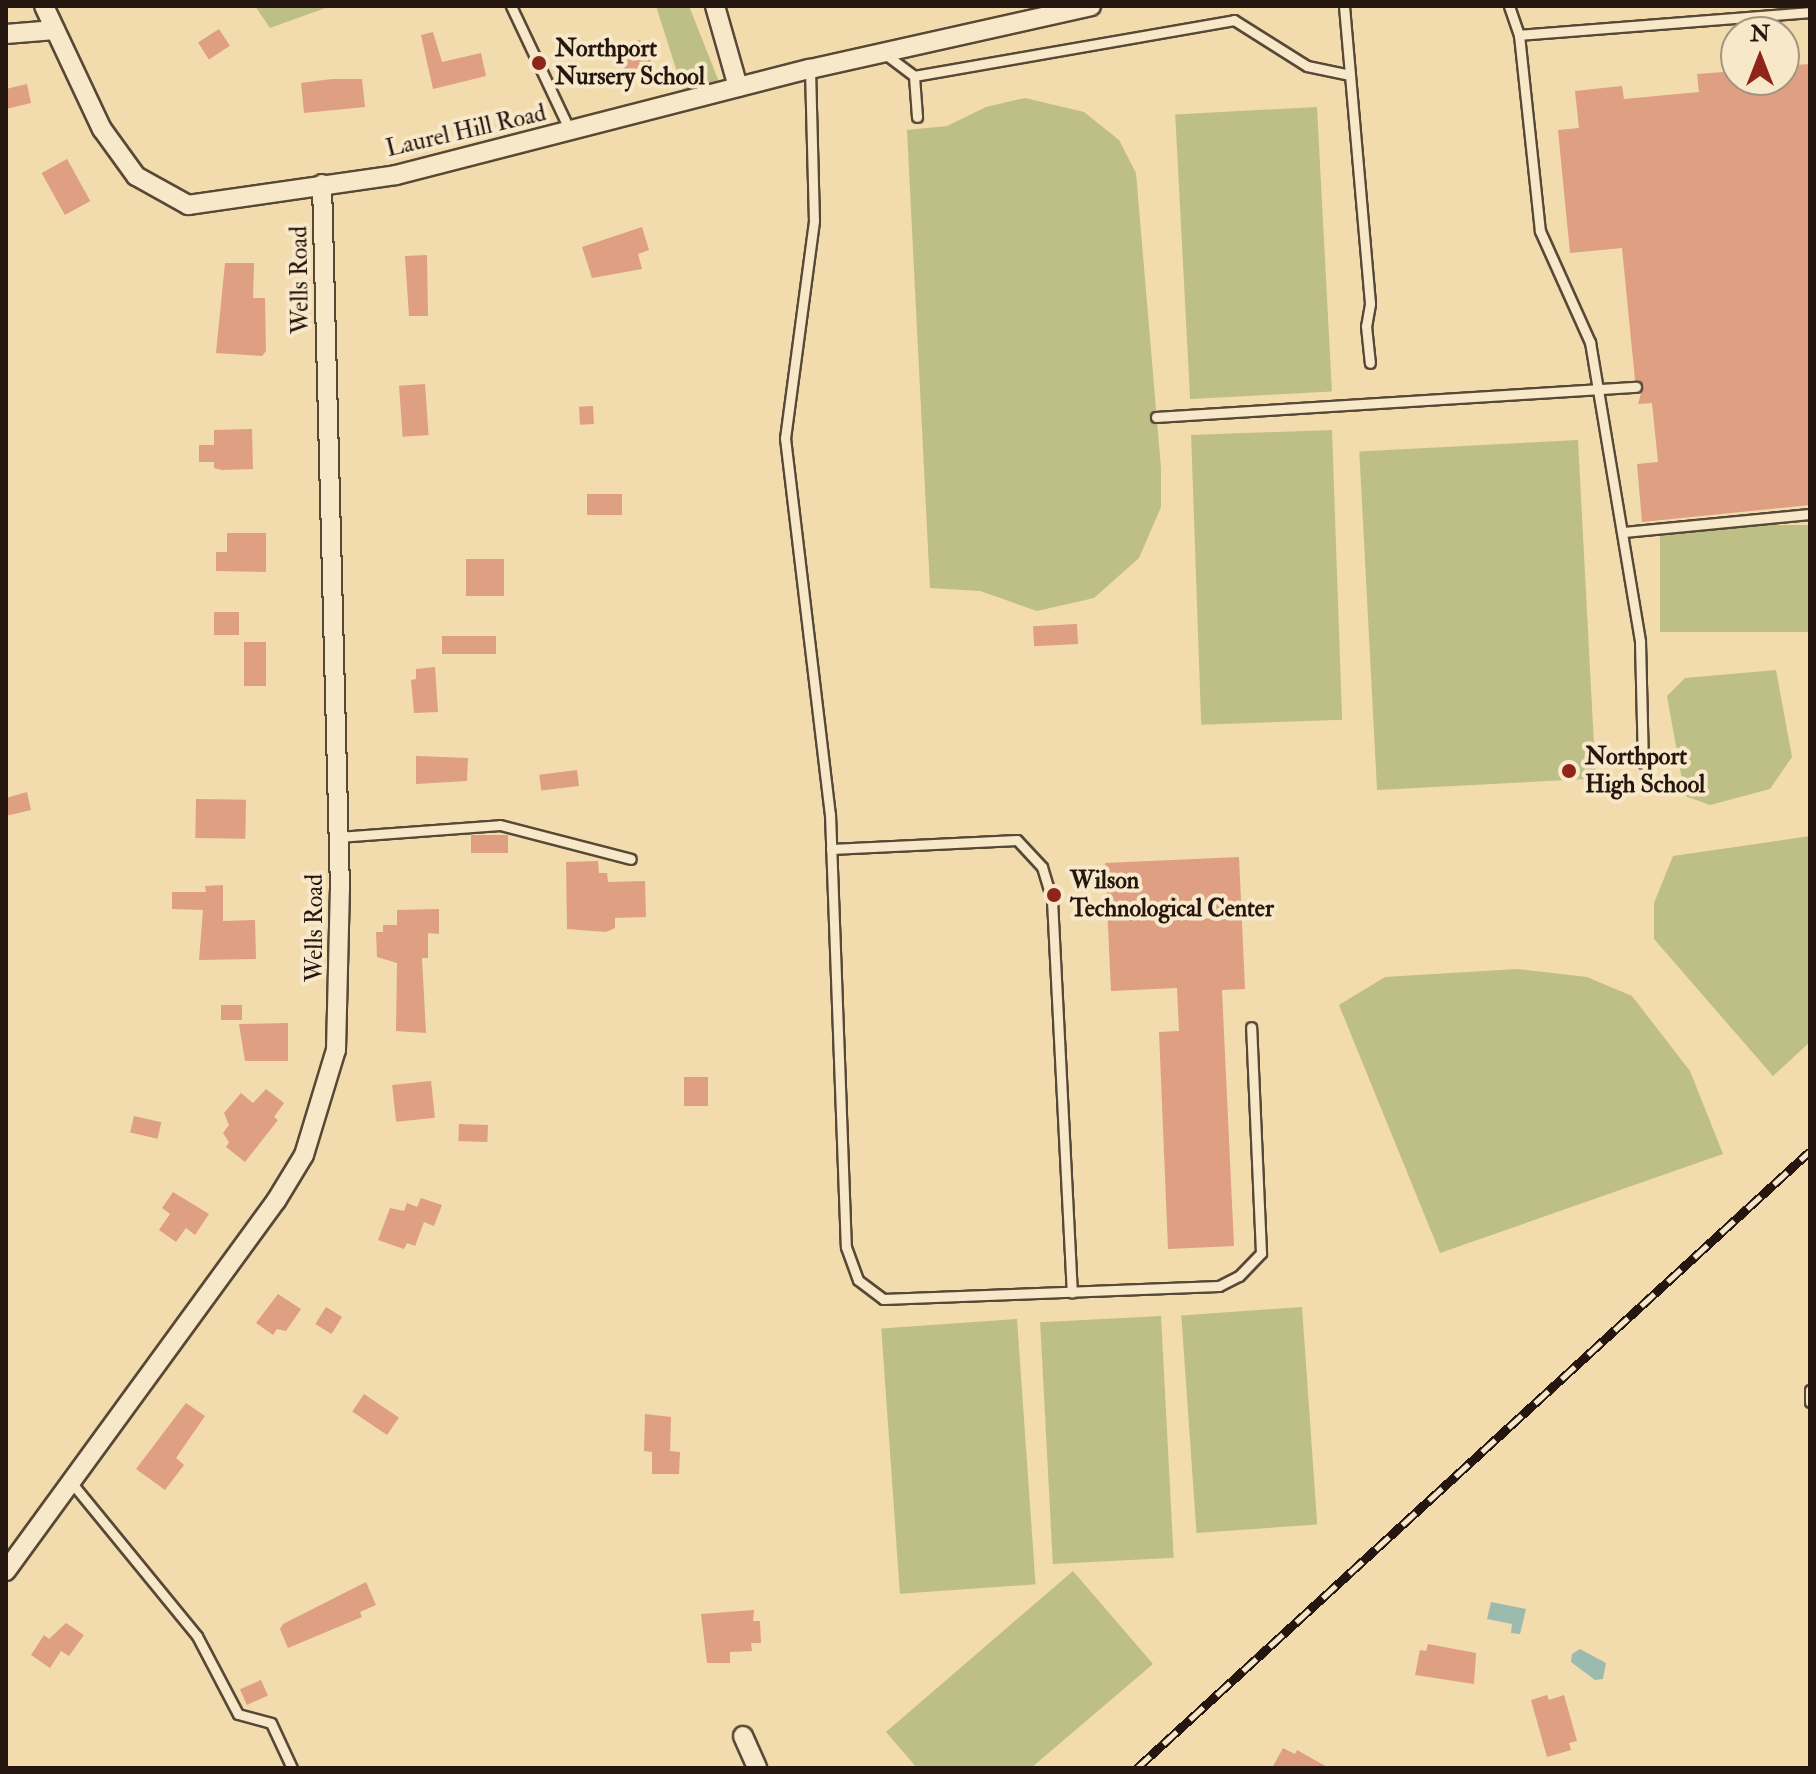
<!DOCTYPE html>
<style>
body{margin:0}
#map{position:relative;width:1816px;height:1774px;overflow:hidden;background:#f2dbad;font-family:"IM FELL Double Pica",serif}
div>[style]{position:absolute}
.green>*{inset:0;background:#bebf87;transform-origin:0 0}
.water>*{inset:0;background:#9cbbaf}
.building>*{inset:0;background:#df9f82;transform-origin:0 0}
.roads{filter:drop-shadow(2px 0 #584836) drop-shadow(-2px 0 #584836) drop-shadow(0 2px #584836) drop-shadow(0 -2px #584836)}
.lane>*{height:9px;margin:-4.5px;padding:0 4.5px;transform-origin:4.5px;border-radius:4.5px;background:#f7e8ca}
.street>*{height:18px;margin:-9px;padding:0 9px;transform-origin:9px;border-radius:9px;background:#f7e8ca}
.rail>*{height:9px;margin-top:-4.5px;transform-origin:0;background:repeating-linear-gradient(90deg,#f7e8ca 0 18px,#25170f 0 36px);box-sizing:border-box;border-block:2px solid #25170f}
.dots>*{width:22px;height:22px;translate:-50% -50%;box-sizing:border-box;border:4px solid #f7e8ca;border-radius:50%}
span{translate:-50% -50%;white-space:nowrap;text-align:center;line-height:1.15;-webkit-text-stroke:8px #f7e8ca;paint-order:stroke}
.poi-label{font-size:24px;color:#25170f;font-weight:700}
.left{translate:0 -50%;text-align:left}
.street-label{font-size:24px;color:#25170f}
.frame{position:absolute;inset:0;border:8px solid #25170f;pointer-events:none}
.north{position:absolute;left:1720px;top:16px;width:80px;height:80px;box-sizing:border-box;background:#f7e8ca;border:2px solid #a3947f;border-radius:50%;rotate:0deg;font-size:22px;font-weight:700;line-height:32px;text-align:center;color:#25170f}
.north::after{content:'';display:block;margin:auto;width:28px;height:36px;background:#8f2418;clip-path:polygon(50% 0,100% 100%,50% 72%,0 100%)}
</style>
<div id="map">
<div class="green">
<div style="clip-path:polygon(255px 6px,331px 6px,270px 28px)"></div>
<div style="clip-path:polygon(656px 6px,689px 6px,723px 92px,686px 100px)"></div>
<div style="clip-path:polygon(1025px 98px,1084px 112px,1119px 140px,1136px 173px,1161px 468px,1161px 507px,1139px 558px,1094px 598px,1037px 611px,980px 591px,930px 588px,907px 130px,947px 126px,986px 107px)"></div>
<div style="left:1317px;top:107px;width:285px;height:142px;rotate:87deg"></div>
<div style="left:1332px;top:430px;width:290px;height:141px;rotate:88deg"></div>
<div style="left:1578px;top:440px;width:339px;height:219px;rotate:87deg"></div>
<div style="left:1810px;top:525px;width:107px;height:150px;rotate:90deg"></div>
<div style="clip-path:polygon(1776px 670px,1792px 757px,1770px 789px,1710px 805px,1685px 796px,1667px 696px,1685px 678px)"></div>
<div style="clip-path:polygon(1810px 836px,1810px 1042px,1773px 1076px,1654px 939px,1654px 903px,1673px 856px)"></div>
<div style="clip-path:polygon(1517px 969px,1587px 977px,1632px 996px,1690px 1071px,1723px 1154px,1440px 1253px,1339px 1005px,1385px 977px)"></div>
<div style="left:1302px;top:1307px;width:218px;height:121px;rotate:86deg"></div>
<div style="left:1161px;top:1316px;width:242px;height:121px;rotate:87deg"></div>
<div style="left:1017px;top:1319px;width:266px;height:136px;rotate:86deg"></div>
<div style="clip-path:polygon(1073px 1571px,1153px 1664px,1031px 1768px,917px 1768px,886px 1732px)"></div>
</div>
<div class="water">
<div style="clip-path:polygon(1491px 1602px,1526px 1609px,1520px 1634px,1511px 1633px,1512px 1624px,1487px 1619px)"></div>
<div style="clip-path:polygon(1580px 1649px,1606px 1663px,1603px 1679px,1595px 1680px,1571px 1662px,1572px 1654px)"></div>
</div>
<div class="building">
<div style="left:219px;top:29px;width:20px;height:25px;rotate:57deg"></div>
<div style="clip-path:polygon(433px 32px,442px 62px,481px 53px,486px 76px,433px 89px,421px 35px)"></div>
<div style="clip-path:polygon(640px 40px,653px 65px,624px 72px,623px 44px)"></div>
<div style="clip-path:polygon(1810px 64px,1810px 505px,1642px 522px,1637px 464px,1658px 462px,1652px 403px,1638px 404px,1643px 386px,1635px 380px,1622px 248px,1570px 253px,1558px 130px,1579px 128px,1575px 91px,1622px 86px,1624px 99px,1699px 92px,1697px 74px,1736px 71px,1736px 80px,1784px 80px,1784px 66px)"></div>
<div style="clip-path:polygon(332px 79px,362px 79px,365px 107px,304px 113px,301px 83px)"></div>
<div style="clip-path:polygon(27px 84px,31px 103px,6px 109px,6px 89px)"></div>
<div style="left:67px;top:159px;width:48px;height:29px;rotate:61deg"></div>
<div style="clip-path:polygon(642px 227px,649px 250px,638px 254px,642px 269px,592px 278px,582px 247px)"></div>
<div style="clip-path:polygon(427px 255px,428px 316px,409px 316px,405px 256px)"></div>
<div style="clip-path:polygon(225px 263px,254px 263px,253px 298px,265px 298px,266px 351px,262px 356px,216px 353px)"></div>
<div style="left:425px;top:384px;width:51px;height:26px;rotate:86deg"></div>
<div style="left:593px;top:406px;width:18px;height:14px;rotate:87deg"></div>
<div style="clip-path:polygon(252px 429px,253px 469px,222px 470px,214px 468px,214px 462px,199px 462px,199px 445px,214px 445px,214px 430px)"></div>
<div style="left:587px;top:494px;width:35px;height:21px"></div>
<div style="clip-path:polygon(227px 533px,266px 533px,266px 572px,216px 571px,216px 552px,227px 552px)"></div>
<div style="left:466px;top:559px;width:38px;height:37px"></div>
<div style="left:214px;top:612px;width:25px;height:23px"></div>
<div style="left:1077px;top:624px;width:20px;height:44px;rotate:87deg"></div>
<div style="left:496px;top:636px;width:18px;height:54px;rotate:90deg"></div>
<div style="left:244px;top:642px;width:22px;height:44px"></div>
<div style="clip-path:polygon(435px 667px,438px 712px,414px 713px,411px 680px,416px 679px,416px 669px)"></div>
<div style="clip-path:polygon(416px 756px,468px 758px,467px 781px,416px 784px)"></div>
<div style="left:577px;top:770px;width:16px;height:38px;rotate:83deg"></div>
<div style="clip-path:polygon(27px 792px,31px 810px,6px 816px,6px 798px)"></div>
<div style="left:196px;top:799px;width:50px;height:39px;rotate:1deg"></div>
<div style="left:471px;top:835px;width:37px;height:18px"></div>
<div style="clip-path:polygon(1239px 857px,1245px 989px,1222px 990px,1234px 1246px,1168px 1249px,1159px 1032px,1179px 1031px,1177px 988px,1111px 991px,1105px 863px)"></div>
<div style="clip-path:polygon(598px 861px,599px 873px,607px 873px,608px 882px,645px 881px,646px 917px,615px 918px,615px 928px,606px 932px,567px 929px,566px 862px)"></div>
<div style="clip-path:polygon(223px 885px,223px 921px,255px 920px,256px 959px,199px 960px,203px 910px,172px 909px,172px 892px,206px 892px,205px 886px)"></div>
<div style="clip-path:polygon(439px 909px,439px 934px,428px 933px,428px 958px,422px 958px,426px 1033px,396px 1031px,397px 963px,377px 957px,376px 932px,383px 932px,383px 925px,397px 925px,397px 910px)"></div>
<div style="left:221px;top:1005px;width:21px;height:15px"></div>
<div style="clip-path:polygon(288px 1023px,288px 1061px,245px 1061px,239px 1024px)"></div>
<div style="left:684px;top:1077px;width:24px;height:29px"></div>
<div style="left:431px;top:1081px;width:37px;height:39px;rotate:84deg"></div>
<div style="clip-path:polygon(266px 1089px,284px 1103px,274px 1117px,278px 1120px,245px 1162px,226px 1147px,229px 1142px,223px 1133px,229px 1125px,224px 1113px,241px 1093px,253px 1103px)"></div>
<div style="left:134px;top:1116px;width:28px;height:17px;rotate:13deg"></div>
<div style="left:459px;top:1124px;width:29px;height:17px;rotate:2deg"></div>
<div style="clip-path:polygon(173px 1192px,209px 1214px,195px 1235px,186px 1228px,176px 1242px,159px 1230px,170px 1214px,162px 1208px)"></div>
<div style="clip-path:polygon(421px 1198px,442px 1205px,434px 1226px,424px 1222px,415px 1246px,407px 1243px,404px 1249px,378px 1240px,390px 1208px,404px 1211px,407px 1203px,417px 1207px)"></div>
<div style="clip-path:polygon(278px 1294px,301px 1309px,286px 1331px,277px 1329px,273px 1335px,256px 1323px)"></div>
<div style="left:326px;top:1307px;width:19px;height:20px;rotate:32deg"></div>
<div style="left:364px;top:1394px;width:42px;height:21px;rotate:34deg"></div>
<div style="clip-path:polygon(186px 1403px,205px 1416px,176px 1458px,184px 1465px,165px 1490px,136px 1469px)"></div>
<div style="clip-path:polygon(645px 1414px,671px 1417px,670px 1451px,680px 1452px,679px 1474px,652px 1474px,652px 1452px,644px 1451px)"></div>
<div style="clip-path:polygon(366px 1582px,376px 1605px,360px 1612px,362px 1617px,288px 1648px,280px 1629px,283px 1624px)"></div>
<div style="clip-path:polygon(754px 1610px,753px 1621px,760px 1621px,761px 1643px,751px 1643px,752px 1651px,730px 1652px,730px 1663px,707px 1663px,701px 1614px)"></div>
<div style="clip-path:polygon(66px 1623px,84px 1635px,69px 1656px,61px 1651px,50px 1668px,31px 1655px,44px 1635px,49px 1639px)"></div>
<div style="clip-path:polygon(1428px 1644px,1476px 1653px,1474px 1684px,1415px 1675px,1420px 1650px,1426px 1651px)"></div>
<div style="left:261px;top:1680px;width:17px;height:23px;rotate:66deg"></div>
<div style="clip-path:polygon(1547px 1695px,1549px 1700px,1564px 1695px,1577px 1741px,1569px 1743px,1571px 1750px,1547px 1757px,1531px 1700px)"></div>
<div style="clip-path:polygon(1283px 1748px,1295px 1754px,1297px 1750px,1329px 1768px,1272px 1768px)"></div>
</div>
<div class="roads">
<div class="lane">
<div style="left:511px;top:6px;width:138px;rotate:64.7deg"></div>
<div style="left:1344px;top:6px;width:299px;rotate:85deg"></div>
<div style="left:1370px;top:304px;width:22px;rotate:100deg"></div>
<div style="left:1366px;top:326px;width:37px;rotate:84deg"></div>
<div style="left:1509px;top:6px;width:31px;rotate:71deg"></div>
<div style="left:1519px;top:35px;width:197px;rotate:83.9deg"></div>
<div style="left:1540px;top:231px;width:122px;rotate:65.8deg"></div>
<div style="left:1590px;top:342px;width:304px;rotate:80.5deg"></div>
<div style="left:1640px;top:642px;width:121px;rotate:88.6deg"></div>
<div style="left:1519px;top:35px;width:292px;rotate:-4.5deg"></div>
<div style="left:885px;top:54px;width:36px;rotate:37deg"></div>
<div style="left:914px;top:76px;width:325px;rotate:-9.9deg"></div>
<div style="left:1234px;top:20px;width:86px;rotate:32.2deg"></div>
<div style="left:1307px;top:66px;width:44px;rotate:11.8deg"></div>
<div style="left:810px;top:69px;width:152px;rotate:88.5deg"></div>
<div style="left:814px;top:221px;width:219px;rotate:97.6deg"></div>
<div style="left:785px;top:438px;width:379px;rotate:83.2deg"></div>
<div style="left:830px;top:814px;width:433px;rotate:87.9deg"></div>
<div style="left:846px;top:1247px;width:35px;rotate:70deg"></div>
<div style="left:858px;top:1280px;width:31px;rotate:37deg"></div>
<div style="left:883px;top:1299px;width:336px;rotate:-2.2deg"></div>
<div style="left:1219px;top:1286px;width:22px;rotate:-27deg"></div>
<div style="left:1239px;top:1276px;width:32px;rotate:-46deg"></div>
<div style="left:1261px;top:1253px;width:226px;rotate:-92.5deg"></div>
<div style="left:914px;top:76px;width:41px;rotate:85.8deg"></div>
<div style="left:1156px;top:417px;width:481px;rotate:-3.6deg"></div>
<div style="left:1623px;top:532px;width:188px;rotate:-5.5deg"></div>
<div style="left:338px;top:837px;width:162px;rotate:-4.2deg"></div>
<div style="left:500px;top:825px;width:135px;rotate:14.5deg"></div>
<div style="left:831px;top:849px;width:186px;rotate:-2.8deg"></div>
<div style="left:1017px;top:840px;width:37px;rotate:47deg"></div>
<div style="left:1042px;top:867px;width:34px;rotate:73deg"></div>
<div style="left:1052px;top:900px;width:393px;rotate:87.1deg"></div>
<div style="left:1810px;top:1390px;width:12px;rotate:90deg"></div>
<div style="left:71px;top:1482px;width:199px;rotate:50.7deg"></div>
<div style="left:197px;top:1636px;width:88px;rotate:62.3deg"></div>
<div style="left:238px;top:1714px;width:34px;rotate:15deg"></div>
<div style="left:271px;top:1723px;width:50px;rotate:65deg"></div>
</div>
<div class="street">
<div style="left:44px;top:6px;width:136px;rotate:64.8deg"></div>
<div style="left:102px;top:129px;width:58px;rotate:54.1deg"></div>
<div style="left:136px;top:176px;width:60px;rotate:29.1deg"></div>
<div style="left:188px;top:205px;width:210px;rotate:-8.2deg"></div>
<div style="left:396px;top:175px;width:427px;rotate:-14.4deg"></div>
<div style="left:810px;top:69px;width:288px;rotate:-12.6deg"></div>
<div style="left:715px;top:6px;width:84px;rotate:74.1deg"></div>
<div style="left:6px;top:34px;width:49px;rotate:-4.7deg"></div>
<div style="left:6px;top:1571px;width:458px;rotate:-53.9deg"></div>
<div style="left:276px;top:1201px;width:54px;rotate:-58.7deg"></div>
<div style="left:304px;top:1155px;width:110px;rotate:-73.1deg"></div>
<div style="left:336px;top:1050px;width:160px;rotate:-88.6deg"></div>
<div style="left:340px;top:890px;width:706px;rotate:-91.46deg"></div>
<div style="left:743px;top:1736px;width:35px;rotate:66deg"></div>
</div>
</div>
<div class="rail">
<div style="left:1137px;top:1768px;width:913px;rotate:-42.51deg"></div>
</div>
<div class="dots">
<div style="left:539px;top:63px;background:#8f2418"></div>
<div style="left:1569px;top:771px;background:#8f2418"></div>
<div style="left:1054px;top:895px;background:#8f2418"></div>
</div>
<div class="poi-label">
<span class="left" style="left:555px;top:63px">Northport<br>Nursery School</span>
<span class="left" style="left:1585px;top:771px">Northport<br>High School</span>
<span class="left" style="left:1070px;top:895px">Wilson<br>Technological Center</span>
</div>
<div class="street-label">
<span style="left:466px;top:131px;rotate:-13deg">Laurel Hill Road</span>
<span style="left:300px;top:280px;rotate:-91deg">Wells Road</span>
<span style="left:315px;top:928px;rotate:-90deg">Wells Road</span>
</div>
<div class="frame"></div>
<div class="north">N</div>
</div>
